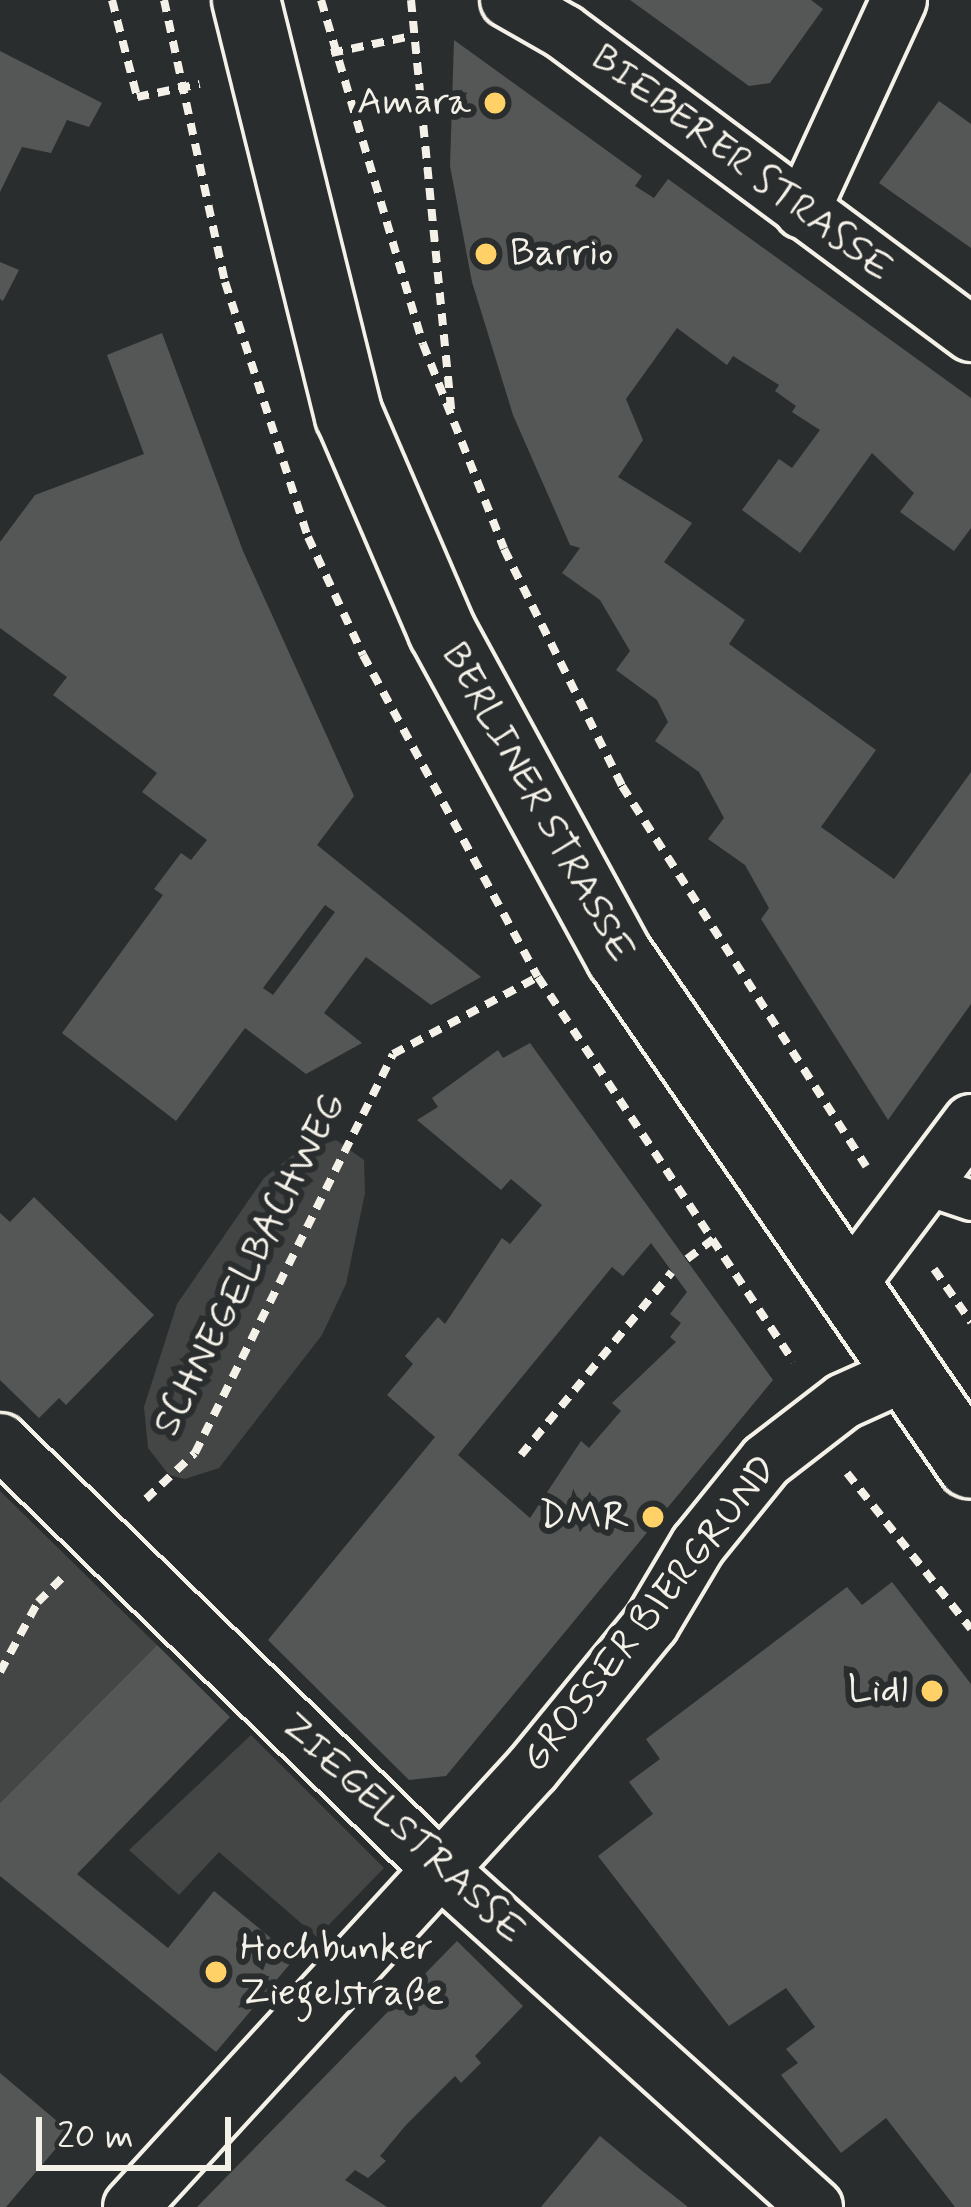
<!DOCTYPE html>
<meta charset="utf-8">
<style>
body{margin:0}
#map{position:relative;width:971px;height:2207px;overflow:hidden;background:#2a2d2e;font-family:Mynerve,sans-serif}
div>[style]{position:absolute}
.green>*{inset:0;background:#444645}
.building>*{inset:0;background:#555756}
.path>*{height:8px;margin-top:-4px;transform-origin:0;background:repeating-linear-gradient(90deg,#f4f1e8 0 12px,transparent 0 21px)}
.roads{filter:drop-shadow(3px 0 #f4f1e8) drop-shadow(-3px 0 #f4f1e8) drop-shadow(0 3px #f4f1e8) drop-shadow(0 -3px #f4f1e8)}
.pedestrian>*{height:39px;margin:-19.5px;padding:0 19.5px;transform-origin:19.5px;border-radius:19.5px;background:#2a2d2e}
.minor>*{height:54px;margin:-27px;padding:0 27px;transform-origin:27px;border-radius:27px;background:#2a2d2e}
.secondary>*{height:66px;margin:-33px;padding:0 33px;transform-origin:33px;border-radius:33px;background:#2a2d2e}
.dots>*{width:33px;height:33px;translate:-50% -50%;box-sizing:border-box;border:6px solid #2a2d2e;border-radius:50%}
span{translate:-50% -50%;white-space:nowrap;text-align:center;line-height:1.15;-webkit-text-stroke:12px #2a2d2e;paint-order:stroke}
.poi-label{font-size:39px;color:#f4f1e8}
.right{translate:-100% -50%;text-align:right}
.left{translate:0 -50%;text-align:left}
.street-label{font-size:39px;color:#f4f1e8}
.scale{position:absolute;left:36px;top:2117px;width:195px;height:54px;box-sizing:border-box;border:6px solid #f4f1e8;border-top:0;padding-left:15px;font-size:36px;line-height:42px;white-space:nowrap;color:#f4f1e8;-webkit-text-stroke:9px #2a2d2e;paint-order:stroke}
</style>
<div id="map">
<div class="green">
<div style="clip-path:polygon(336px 1140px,364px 1160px,365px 1193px,346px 1284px,322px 1335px,219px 1468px,185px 1479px,169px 1475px,148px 1448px,144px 1407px,177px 1304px,264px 1178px,293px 1155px)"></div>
<div style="clip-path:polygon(0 1491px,157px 1645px,0 1803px)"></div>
<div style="clip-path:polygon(251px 1735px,384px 1868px,317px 1937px,219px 1852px,179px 1895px,129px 1850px)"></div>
</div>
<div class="building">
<div style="clip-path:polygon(630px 0,811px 0,823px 9px,770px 83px,749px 86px)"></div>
<div style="clip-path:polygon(454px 40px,642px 176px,635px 186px,654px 198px,668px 179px,971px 398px,971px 528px,954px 551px,900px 512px,914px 493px,872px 453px,800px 553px,742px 510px,779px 459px,792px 468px,820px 430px,792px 412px,796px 406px,775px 391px,779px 385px,733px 356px,727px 365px,677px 328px,626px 399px,643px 440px,618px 477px,692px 523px,664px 562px,745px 620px,729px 644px,876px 750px,821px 827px,894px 879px,971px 772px,971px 1004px,888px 1120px,761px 919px,769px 908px,745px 865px,708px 839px,724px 818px,699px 772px,655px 741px,668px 722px,657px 700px,616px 670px,630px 651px,600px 600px,562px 573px,580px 548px,570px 545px,513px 415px,472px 282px,450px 166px)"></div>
<div style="clip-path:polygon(0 51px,102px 103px,89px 127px,67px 120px,51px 153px,22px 147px,0 192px)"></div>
<div style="clip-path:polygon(939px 101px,971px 124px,971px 248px,879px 183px)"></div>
<div style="clip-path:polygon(0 262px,19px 270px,3px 301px,0 299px)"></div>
<div style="clip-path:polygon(evenodd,162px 333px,243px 551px,354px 796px,317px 845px,481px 977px,431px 1005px,366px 957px,324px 1013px,362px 1043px,306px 1074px,245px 1028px,176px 1121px,62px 1033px,163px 895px,154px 889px,181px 853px,191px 860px,207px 840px,142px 792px,157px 773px,53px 695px,67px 677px,0 628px,0 542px,35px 495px,144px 454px,107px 355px,162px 333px,325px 905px,335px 912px,273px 995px,263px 988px,325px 905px)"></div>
<div style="clip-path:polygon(evenodd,530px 1043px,773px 1380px,446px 1776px,409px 1780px,268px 1640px,435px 1437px,387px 1395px,413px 1364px,405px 1356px,438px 1317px,445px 1324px,502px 1238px,510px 1244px,542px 1205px,511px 1179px,501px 1190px,417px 1120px,438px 1107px,432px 1098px,498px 1050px,503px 1058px,530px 1043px,651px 1243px,687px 1292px,670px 1314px,681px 1323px,670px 1337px,676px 1342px,612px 1403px,621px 1411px,589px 1448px,581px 1441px,530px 1518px,458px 1455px,612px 1267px,623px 1276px,651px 1243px)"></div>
<div style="clip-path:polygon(34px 1197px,154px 1315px,66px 1405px,59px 1398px,39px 1418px,0 1380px,0 1213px,10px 1222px)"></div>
<div style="clip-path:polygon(892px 1582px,971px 1684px,971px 2207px,955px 2207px,886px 2118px,841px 2153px,781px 2075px,798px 2063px,786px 2049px,815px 2027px,786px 1988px,729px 2026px,598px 1856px,653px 1814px,629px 1782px,660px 1759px,646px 1739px,847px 1587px,862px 1605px)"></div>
<div style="clip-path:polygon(157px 1645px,230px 1717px,77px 1874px,168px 1948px,214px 1891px,295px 1958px,216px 2052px,0 1876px,0 1803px)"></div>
<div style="clip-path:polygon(457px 1941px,523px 2006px,475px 2056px,481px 2063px,461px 2083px,455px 2076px,406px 2125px,380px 2156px,386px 2161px,368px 2178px,355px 2170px,345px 2180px,387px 2207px,197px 2207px)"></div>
<div style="clip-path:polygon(0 2073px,70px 2132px,6px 2207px,0 2207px)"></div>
<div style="clip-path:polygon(600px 2136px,641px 2170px,688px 2207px,541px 2207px)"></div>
</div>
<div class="path">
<div style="left:112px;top:0;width:100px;rotate:75.5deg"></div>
<div style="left:137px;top:97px;width:64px;rotate:-11.7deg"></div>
<div style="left:164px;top:0;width:289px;rotate:77.8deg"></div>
<div style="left:225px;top:282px;width:268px;rotate:72deg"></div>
<div style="left:308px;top:537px;width:130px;rotate:65deg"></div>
<div style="left:363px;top:655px;width:366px;rotate:61.5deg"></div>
<div style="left:538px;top:977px;width:462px;rotate:56.4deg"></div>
<div style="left:321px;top:0;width:359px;rotate:73.5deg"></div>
<div style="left:423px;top:344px;width:220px;rotate:68.4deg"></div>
<div style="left:504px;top:549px;width:265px;rotate:63.5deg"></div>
<div style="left:622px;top:786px;width:452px;rotate:57.3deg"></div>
<div style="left:411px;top:0;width:418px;rotate:84.4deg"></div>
<div style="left:331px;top:53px;width:83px;rotate:-11.9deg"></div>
<div style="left:687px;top:1259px;width:34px;rotate:-37deg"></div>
<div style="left:934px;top:1269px;width:65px;rotate:55.1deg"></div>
<div style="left:521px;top:1455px;width:237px;rotate:-50.5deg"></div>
<div style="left:847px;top:1473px;width:199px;rotate:51.5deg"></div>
<div style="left:146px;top:1499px;width:67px;rotate:-43.2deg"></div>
<div style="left:195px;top:1453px;width:445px;rotate:-63.6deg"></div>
<div style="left:393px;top:1054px;width:164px;rotate:-28deg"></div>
<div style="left:0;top:1672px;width:80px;rotate:-61.5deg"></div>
<div style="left:38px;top:1602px;width:33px;rotate:-45deg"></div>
</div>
<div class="roads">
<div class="pedestrian">
<div style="left:924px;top:1184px;width:50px;rotate:18.8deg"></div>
</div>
<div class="minor">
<div style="left:508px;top:0;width:64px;rotate:29.7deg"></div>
<div style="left:564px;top:32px;width:507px;rotate:36.58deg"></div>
<div style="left:802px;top:211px;width:232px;rotate:-65.3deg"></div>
<div style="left:845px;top:1290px;width:210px;rotate:-53.1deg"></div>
<div style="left:0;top:1441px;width:617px;rotate:44.21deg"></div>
<div style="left:442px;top:1871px;width:502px;rotate:42.01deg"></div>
<div style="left:131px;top:2207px;width:595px;rotate:-47.52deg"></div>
<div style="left:533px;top:1768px;width:186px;rotate:-50.7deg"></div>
<div style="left:651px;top:1624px;width:92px;rotate:-59.3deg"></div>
<div style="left:698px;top:1545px;width:108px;rotate:-51deg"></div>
<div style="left:766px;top:1461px;width:98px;rotate:-37.6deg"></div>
<div style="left:844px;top:1401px;width:66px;rotate:-24.2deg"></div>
</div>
<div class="secondary">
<div style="left:246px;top:0;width:428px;rotate:76.1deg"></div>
<div style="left:349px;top:415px;width:235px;rotate:66.7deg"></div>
<div style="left:442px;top:631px;width:371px;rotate:61.4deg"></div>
<div style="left:620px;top:957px;width:617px;rotate:55.36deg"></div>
</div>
</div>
<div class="dots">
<div style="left:495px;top:103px;background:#ffd166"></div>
<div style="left:486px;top:254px;background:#ffd166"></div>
<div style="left:653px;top:1517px;background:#ffd166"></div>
<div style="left:932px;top:1691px;background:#ffd166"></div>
<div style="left:216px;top:1972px;background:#ffd166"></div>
</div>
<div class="poi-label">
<span class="right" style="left:471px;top:103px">Amara</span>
<span class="left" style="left:510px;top:254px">Barrio</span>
<span class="right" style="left:629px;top:1517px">DMR</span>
<span class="right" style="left:908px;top:1691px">Lidl</span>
<span class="left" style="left:240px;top:1972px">Hochbunker<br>Ziegelstraße</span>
</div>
<div class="street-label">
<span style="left:741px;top:164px;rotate:37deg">BIEBERER STRASSE</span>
<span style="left:537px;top:803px;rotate:61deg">BERLINER STRASSE</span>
<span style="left:251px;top:1265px;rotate:-63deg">SCHNEGELBACHWEG</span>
<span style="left:651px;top:1615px;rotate:-52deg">GROSSER BIERGRUND</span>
<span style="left:402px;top:1829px;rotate:43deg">ZIEGELSTRASSE</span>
</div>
<div class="scale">20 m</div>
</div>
